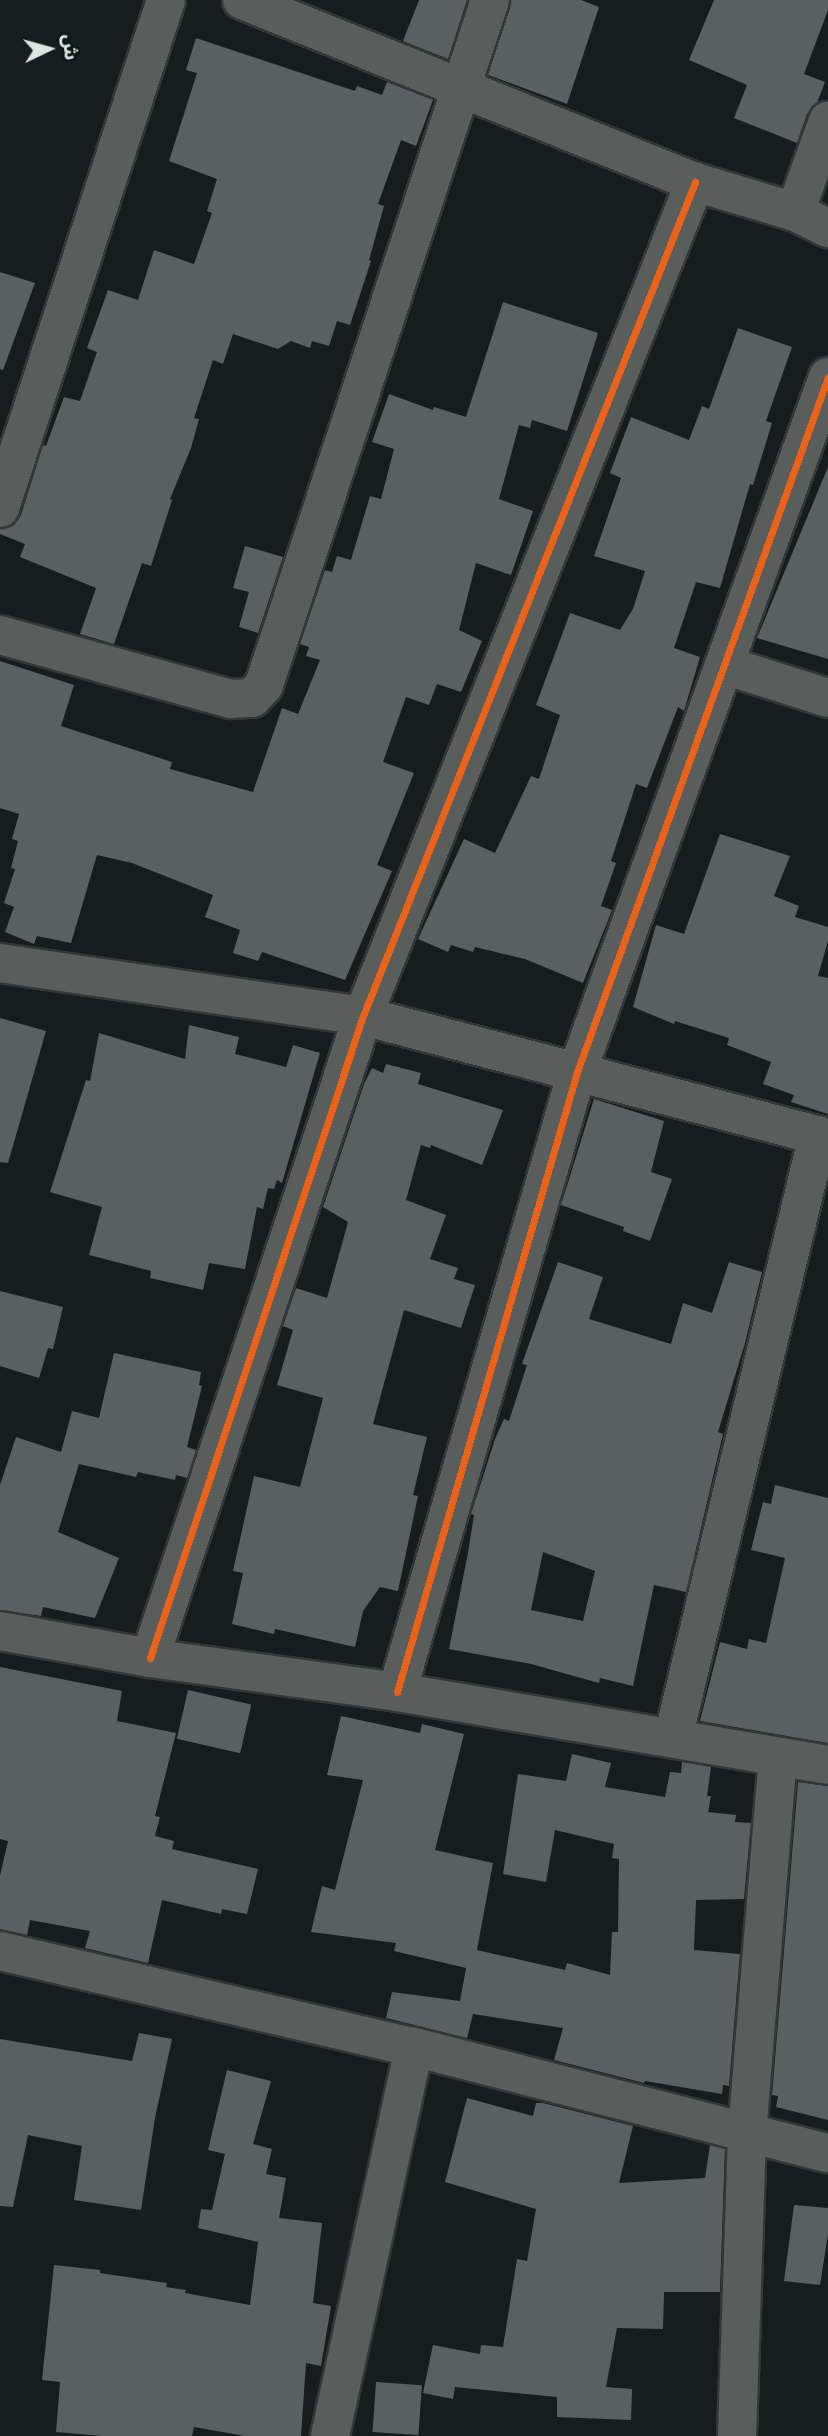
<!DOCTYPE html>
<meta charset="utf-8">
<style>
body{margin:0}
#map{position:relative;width:828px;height:2436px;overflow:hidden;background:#171d1d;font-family:Jost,"Noto Sans Arabic",sans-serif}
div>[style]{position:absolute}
.building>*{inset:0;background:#5a605f;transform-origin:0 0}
.roads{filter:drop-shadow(2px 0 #323737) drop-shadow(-2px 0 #323737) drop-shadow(0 2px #323737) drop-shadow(0 -2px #323737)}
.street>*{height:38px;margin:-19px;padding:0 19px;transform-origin:19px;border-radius:19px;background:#595e5d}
.cycleway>*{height:7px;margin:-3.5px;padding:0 3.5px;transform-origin:3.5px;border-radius:3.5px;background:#ea6118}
span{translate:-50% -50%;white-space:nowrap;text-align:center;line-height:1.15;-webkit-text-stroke:7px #0b1715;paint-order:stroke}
.north{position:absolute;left:14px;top:14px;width:70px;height:70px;-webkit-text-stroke:5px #0b1715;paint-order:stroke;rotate:85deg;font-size:19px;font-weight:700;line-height:28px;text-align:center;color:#dde5e3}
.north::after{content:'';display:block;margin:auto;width:24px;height:32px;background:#dde5e3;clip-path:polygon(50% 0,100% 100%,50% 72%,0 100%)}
</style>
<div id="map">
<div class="building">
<div style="clip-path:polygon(419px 0,467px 0,448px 59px,403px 41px)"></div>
<div style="clip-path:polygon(511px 0,581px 0,599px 7px,567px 104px,488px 75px)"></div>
<div style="clip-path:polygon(714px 0,828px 0,828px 10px,804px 74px,825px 82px,817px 103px,807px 114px,797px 143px,734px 118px,747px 85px,689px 60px)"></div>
<div style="clip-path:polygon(196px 38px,355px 91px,357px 86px,382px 95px,387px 82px,433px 100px,416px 146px,401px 140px,378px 204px,384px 206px,369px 260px,371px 261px,350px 325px,337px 321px,329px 346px,312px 341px,310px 348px,291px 341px,278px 349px,233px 334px,223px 364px,213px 360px,194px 418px,199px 419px,191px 448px,170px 499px,172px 500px,151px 566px,142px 563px,114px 644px,80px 634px,96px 588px,20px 557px,25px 544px,0 534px,0 529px,14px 525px,21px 515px,43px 445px,46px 446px,64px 397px,80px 401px,97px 352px,87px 348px,108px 290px,138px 300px,154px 250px,194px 264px,212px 213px,207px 211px,217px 179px,169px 161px,197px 73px,186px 70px)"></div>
<div style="clip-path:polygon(0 272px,35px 283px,3px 370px,0 369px)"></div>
<div style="clip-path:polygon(503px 302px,598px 333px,567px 431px,532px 420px,530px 428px,519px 425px,499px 499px,533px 511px,511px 575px,476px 563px,459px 630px,482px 641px,461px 692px,437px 684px,429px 705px,406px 697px,383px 762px,414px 773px,377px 865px,392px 871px,345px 980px,262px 952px,258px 961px,233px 953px,240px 930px,205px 917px,213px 895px,132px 863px,97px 855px,71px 943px,37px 936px,34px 944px,5px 932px,14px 907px,4px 903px,15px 869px,11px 868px,18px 841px,12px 839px,19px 814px,0 808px,0 661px,74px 685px,61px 726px,172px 762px,170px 769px,253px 792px,282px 708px,298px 714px,320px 660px,306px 656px,309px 647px,300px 644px,325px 570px,332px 572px,337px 556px,351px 560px,370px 496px,381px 499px,394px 449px,372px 442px,389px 394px,433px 410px,434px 407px,466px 417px)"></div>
<div style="clip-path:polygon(738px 328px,792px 347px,766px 421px,772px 423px,753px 485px,750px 484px,720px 588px,696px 582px,674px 648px,700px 657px,684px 711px,678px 707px,647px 788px,636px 784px,611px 861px,616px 863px,601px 906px,612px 910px,583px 983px,525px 959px,475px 947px,473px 952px,451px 945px,448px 952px,418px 939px,464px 839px,495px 853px,531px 776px,539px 779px,560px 715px,536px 705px,570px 613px,620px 630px,633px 609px,645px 571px,594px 556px,621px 478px,610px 473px,631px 417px,689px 440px,702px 406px,709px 409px)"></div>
<div style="clip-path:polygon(828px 467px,828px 659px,757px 638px)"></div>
<div style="clip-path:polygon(245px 546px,283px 557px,258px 633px,239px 627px,249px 592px,233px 588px)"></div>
<div style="clip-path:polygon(720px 834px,790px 856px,774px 896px,799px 906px,795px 917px,828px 927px,828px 941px,818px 976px,828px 978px,828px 1114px,791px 1102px,794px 1095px,763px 1084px,771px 1062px,727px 1045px,729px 1038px,675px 1021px,674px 1024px,633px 1007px,656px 925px,684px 934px)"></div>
<div style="clip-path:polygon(0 1018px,46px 1031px,8px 1163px,0 1162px)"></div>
<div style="clip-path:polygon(189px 1025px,239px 1037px,235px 1054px,286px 1067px,293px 1045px,320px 1053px,282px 1183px,277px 1180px,274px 1189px,268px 1188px,263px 1209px,257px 1207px,245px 1269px,209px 1263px,203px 1290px,150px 1278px,151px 1271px,89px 1255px,102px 1207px,50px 1192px,86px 1080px,90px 1081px,99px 1033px,185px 1059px)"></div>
<div style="clip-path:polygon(386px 1064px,421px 1073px,418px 1084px,503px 1110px,482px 1165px,431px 1145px,430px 1148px,421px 1145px,406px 1200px,446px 1215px,430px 1259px,458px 1268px,454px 1279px,475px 1285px,461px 1328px,404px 1310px,373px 1424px,427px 1437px,413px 1495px,418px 1496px,398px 1591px,380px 1587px,363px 1611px,355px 1647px,275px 1629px,274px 1634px,232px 1624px,243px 1573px,233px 1571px,254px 1476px,300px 1487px,323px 1398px,277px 1385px,293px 1330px,283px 1326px,296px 1288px,327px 1298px,348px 1222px,323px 1207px,364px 1084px,372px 1068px,383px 1073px)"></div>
<div style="clip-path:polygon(594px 1099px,664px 1121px,651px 1172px,672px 1179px,650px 1241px,623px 1231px,624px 1227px,561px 1205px)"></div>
<div style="clip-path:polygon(evenodd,558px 1262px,603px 1277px,589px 1319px,671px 1344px,683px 1303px,712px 1313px,729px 1262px,762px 1272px,745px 1343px,718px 1432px,723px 1434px,686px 1592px,654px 1585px,633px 1686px,600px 1678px,599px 1683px,531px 1664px,449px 1649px,468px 1553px,474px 1515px,471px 1514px,495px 1439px,504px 1419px,509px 1421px,527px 1365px,522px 1364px,558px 1262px,543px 1552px,595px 1571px,583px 1621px,531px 1610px,543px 1552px)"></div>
<div style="clip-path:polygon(0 1291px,63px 1307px,53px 1349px,48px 1348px,39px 1378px,0 1366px)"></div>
<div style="clip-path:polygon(114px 1353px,201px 1372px,199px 1385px,202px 1386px,187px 1447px,196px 1450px,187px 1478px,176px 1475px,175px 1480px,138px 1472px,136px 1477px,79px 1464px,58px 1532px,119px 1558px,95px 1618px,43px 1607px,41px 1616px,0 1610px,0 1485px,16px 1437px,61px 1452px,72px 1411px,99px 1418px)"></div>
<div style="clip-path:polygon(775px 1485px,828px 1498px,828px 1743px,700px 1721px,720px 1642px,747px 1649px,749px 1639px,766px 1643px,785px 1558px,751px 1550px,763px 1502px,771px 1504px)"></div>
<div style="clip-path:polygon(0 1667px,122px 1691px,117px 1721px,176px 1733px,155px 1816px,160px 1817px,155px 1836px,174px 1841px,172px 1849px,258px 1869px,247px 1914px,222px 1909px,221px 1914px,162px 1900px,148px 1963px,85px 1948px,90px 1931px,30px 1920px,27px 1935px,0 1929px,0 1876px,8px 1841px,0 1839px)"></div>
<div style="left:188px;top:1690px;width:65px;height:50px;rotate:13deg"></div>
<div style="clip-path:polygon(341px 1716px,420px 1733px,422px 1724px,464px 1734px,435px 1850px,493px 1863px,477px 1950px,565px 1970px,567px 1963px,610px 1975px,612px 1932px,618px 1932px,619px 1859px,612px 1858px,614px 1844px,555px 1830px,546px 1882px,503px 1874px,518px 1774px,566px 1781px,572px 1754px,611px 1763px,605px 1787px,665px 1797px,670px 1772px,681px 1773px,682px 1762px,711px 1767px,707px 1796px,711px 1796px,708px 1812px,736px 1815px,735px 1822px,751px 1823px,744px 1899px,696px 1900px,694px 1950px,740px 1954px,729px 2086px,723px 2085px,722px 2094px,645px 2081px,644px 2083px,554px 2060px,563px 2028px,473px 2014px,467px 2038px,386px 2018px,392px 1992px,460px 2001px,466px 1968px,394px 1951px,396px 1943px,311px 1932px,322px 1886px,335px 1890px,363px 1780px,327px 1775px)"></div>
<div style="clip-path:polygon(798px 1782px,828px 1786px,828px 2120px,776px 2107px,778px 2096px,772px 2095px)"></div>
<div style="clip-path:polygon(139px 2033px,172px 2039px,155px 2118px,141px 2210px,74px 2200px,82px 2146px,28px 2135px,13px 2207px,0 2206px,0 2039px,132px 2061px)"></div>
<div style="clip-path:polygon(227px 2070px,271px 2081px,253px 2144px,272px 2149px,266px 2174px,286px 2178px,279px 2218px,322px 2223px,313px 2303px,331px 2306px,321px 2366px,306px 2363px,301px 2436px,245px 2436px,194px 2427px,192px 2436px,103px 2436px,56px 2432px,60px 2382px,42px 2380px,54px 2265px,100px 2270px,100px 2273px,167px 2283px,166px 2287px,186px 2290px,185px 2293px,250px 2305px,258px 2242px,198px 2228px,201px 2209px,212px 2210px,225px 2154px,208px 2150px)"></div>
<div style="clip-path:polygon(467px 2098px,533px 2116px,536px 2103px,543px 2103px,633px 2126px,619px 2183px,705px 2178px,710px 2145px,725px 2149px,720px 2292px,664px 2292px,663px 2329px,617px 2328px,606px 2387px,632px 2389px,631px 2420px,557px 2417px,557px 2397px,455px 2387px,453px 2399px,423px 2393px,433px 2345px,480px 2354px,481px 2345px,503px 2347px,517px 2259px,527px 2261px,536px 2209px,445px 2182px)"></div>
<div style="clip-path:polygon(794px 2205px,828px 2208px,828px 2234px,820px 2285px,784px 2281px)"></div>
<div style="left:376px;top:2382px;width:46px;height:50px;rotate:4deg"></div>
</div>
<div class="roads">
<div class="street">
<div style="left:242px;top:0;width:488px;rotate:21.9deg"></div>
<div style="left:695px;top:182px;width:104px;rotate:16.7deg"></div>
<div style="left:795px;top:212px;width:37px;rotate:26deg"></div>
<div style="left:795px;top:212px;width:97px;rotate:-70.1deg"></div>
<div style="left:0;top:508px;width:534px;rotate:-71.9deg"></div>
<div style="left:0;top:635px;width:240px;rotate:15.5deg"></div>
<div style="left:231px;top:699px;width:21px;rotate:-3deg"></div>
<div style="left:252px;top:698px;width:18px;rotate:-47deg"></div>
<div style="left:264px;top:685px;width:721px;rotate:-71.74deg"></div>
<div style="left:724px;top:665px;width:109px;rotate:17.6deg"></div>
<div style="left:0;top:963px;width:367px;rotate:8.3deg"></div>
<div style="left:363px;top:1016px;width:481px;rotate:14.7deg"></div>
<div style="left:0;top:1631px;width:152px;rotate:10.2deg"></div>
<div style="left:150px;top:1658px;width:249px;rotate:7.8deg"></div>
<div style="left:397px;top:1692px;width:437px;rotate:9.6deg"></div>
<div style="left:150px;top:1658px;width:676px;rotate:-71.65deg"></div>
<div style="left:363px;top:1016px;width:898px;rotate:-68.29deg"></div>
<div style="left:397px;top:1692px;width:646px;rotate:-73.81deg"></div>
<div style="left:577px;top:1072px;width:739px;rotate:-70.14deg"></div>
<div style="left:673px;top:1738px;width:620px;rotate:-76.48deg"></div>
<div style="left:0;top:1951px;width:425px;rotate:13.1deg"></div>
<div style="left:414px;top:2047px;width:427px;rotate:14.4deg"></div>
<div style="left:330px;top:2436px;width:398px;rotate:-77.8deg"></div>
<div style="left:737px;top:2436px;width:303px;rotate:-88.1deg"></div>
<div style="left:747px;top:2133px;width:376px;rotate:-85.3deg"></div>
</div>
</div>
<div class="cycleway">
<div style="left:150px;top:1658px;width:676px;rotate:-71.65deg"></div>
<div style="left:363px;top:1016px;width:898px;rotate:-68.29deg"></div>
<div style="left:397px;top:1692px;width:646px;rotate:-73.81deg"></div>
<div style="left:577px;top:1072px;width:739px;rotate:-70.14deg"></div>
</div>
<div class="north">ش</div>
</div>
